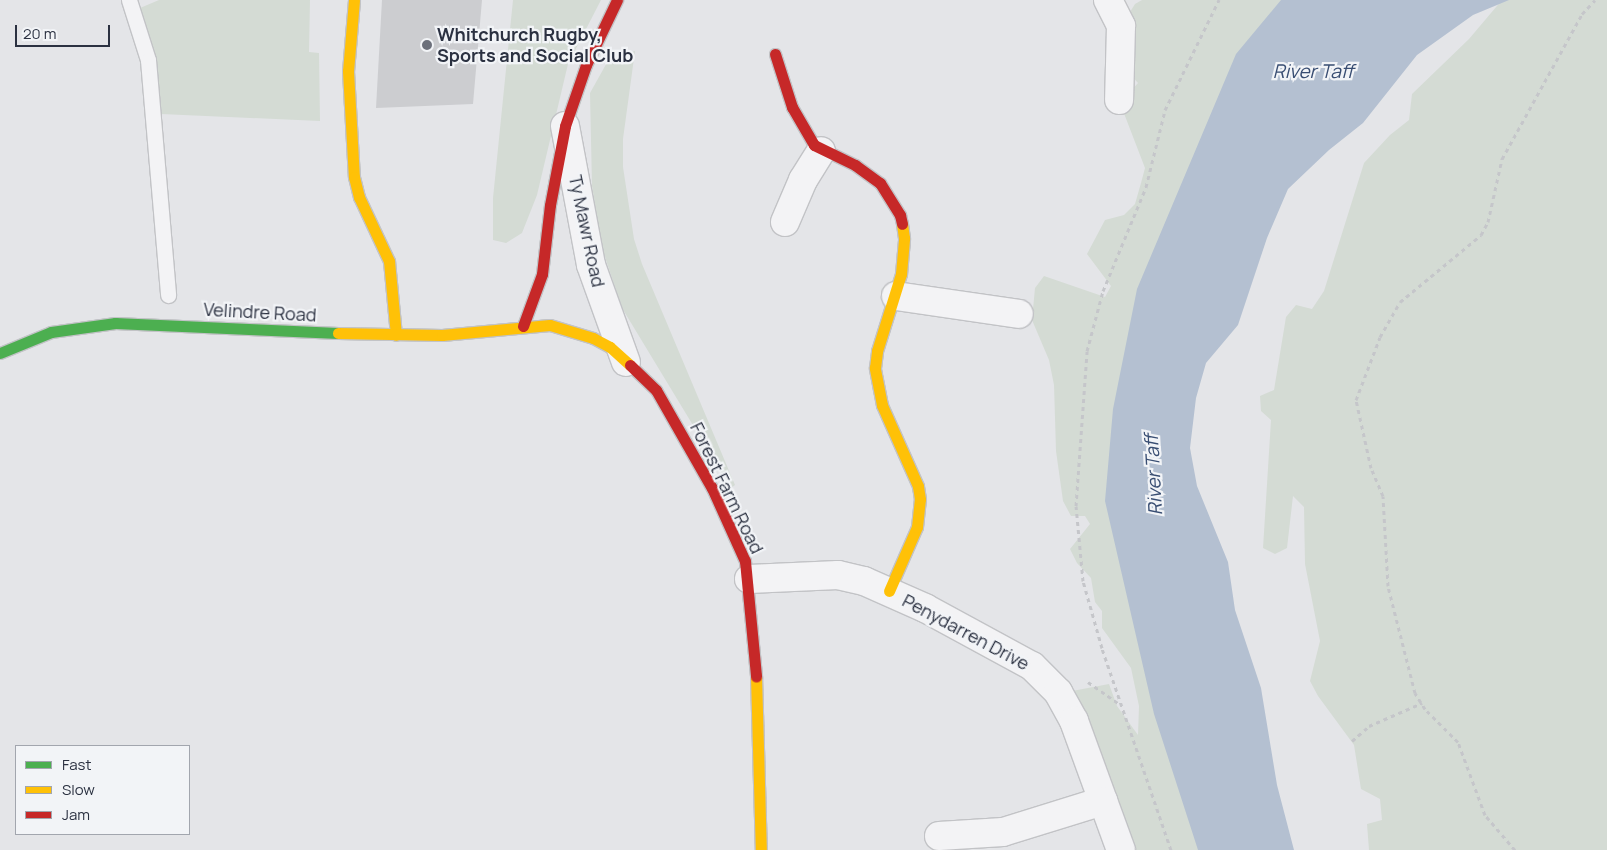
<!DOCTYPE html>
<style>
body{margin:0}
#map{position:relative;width:1607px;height:850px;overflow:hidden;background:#e4e5e8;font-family:Manrope,sans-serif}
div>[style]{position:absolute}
.green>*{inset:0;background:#d4dbd4}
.water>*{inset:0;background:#b4c0d1}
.building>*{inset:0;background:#cccdd0}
.path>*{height:3px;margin-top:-1.5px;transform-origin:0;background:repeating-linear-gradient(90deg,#c5c6ca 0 4px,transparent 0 8px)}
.roads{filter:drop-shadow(1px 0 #c2c3c6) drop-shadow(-1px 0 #c2c3c6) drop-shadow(0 1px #c2c3c6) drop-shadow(0 -1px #c2c3c6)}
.lane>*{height:15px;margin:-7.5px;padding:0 7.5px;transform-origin:7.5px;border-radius:7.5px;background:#f3f3f5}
.street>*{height:28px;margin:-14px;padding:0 14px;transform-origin:14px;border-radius:14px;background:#f3f3f5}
.fast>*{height:11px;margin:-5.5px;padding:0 5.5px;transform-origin:5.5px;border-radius:5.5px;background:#4caf50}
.slow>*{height:11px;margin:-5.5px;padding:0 5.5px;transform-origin:5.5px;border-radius:5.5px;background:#ffc107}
.jam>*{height:11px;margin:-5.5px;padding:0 5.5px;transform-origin:5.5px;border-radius:5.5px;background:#c62828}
.dots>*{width:14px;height:14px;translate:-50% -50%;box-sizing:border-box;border:2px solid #f2f4f7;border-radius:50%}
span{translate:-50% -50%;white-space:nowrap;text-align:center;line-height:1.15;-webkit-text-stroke:4.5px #f2f4f7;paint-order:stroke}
.poi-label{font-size:18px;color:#2b3141;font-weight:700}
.left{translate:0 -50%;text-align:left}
.street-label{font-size:18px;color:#2b3141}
.water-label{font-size:19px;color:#384d72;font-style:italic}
.legend{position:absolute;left:15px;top:745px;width:175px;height:90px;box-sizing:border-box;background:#f2f4f7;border:1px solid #a2a6ae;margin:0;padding:6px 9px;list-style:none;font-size:15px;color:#2b3141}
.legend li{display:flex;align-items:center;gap:10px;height:25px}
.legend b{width:25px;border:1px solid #a2a6ae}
.scale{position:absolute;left:15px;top:25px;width:95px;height:22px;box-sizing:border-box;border:2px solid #2b3141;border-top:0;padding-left:6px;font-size:15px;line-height:18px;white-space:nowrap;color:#2b3141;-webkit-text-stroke:4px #f2f4f7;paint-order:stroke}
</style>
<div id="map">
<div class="green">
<div style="clip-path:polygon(159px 0,310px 0,309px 52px,319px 53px,320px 121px,161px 114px,156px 61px,140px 8px)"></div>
<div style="clip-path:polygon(513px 0,601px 0,568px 64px,537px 195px,522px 233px,506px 243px,493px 240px,493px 198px)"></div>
<div style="clip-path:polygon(1142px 0,1294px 0,1174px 265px,1225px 850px,1134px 850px,1067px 692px,1109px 684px,1117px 706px,1138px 735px,1139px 706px,1131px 668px,1102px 628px,1102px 611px,1095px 602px,1091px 578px,1077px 563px,1070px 549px,1090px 524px,1085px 516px,1071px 516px,1063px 501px,1056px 451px,1054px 385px,1049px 360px,1032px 320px,1035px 288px,1044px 276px,1105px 297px,1111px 286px,1087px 254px,1105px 220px,1124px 215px,1135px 204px,1141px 183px,1145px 168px,1120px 103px,1138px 83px,1128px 72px,1125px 20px,1135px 4px)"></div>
<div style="clip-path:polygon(1502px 0,1607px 0,1607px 850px,1369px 850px,1367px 824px,1382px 820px,1380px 799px,1361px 789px,1354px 745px,1318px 696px,1310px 681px,1320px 641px,1305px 564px,1304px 507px,1293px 496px,1287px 548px,1275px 554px,1263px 548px,1271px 420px,1261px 411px,1260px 396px,1274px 390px,1286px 317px,1296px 305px,1312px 309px,1324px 291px,1364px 163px,1390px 135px,1409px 120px,1412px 94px,1469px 39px)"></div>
<div style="clip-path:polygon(635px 51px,623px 139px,623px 167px,634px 239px,642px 264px,735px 485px,731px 488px,622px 308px,602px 248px,592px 186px,590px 93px,609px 59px)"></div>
</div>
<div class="water">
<div style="clip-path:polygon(1281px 0,1509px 0,1473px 15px,1417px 55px,1363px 123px,1329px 150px,1288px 189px,1267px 238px,1238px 325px,1206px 363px,1196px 398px,1190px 448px,1197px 486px,1228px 562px,1235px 610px,1261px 688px,1277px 785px,1294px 850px,1198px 850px,1154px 714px,1105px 501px,1113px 409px,1137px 289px,1236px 54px)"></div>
</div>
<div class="building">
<div style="clip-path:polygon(382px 0,482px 0,473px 104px,376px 108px)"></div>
</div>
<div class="path">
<div style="left:1088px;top:682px;width:39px;rotate:35deg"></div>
<div style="left:1352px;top:741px;width:23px;rotate:-41deg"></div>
<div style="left:1369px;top:726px;width:58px;rotate:-23.5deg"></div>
<div style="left:1171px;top:850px;width:213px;rotate:-108.9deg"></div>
<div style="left:1102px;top:648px;width:70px;rotate:-105.8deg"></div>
<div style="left:1083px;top:581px;width:75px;rotate:-95.3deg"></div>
<div style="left:1076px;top:506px;width:155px;rotate:-85.9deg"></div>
<div style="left:1087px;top:351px;width:62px;rotate:-75.1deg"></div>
<div style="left:1103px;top:291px;width:113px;rotate:-67.5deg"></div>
<div style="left:1146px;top:187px;width:79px;rotate:-76.1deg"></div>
<div style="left:1165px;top:110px;width:123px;rotate:-63.9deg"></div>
<div style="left:1515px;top:850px;width:46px;rotate:-130.6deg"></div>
<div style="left:1485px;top:815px;width:78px;rotate:-110.3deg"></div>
<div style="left:1458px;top:742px;width:47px;rotate:-135deg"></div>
<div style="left:1425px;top:709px;width:19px;rotate:-122deg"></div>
<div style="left:1415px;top:693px;width:110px;rotate:-104.2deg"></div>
<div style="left:1388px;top:586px;width:90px;rotate:-93.2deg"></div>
<div style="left:1383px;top:496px;width:30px;rotate:-113deg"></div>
<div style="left:1371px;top:468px;width:70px;rotate:-102.4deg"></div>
<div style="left:1356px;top:400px;width:67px;rotate:-69.1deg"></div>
<div style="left:1380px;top:337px;width:40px;rotate:-60.3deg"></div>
<div style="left:1400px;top:302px;width:105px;rotate:-39.6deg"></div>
<div style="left:1481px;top:235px;width:15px;rotate:-62deg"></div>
<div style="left:1488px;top:222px;width:65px;rotate:-77.5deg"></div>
<div style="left:1502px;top:159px;width:166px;rotate:-61.1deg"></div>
<div style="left:1582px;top:14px;width:19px;rotate:-47deg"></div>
</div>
<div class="roads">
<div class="lane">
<div style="left:129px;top:0;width:63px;rotate:72.4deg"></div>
<div style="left:148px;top:60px;width:236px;rotate:85.1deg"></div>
</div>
<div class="street">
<div style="left:1108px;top:0;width:29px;rotate:63deg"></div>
<div style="left:1121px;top:26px;width:74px;rotate:91.5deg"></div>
<div style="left:565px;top:126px;width:141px;rotate:79.4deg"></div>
<div style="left:591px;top:265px;width:103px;rotate:70.2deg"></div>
<div style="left:785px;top:222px;width:46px;rotate:-66.8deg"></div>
<div style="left:803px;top:180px;width:34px;rotate:-58deg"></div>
<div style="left:896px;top:296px;width:124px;rotate:8.3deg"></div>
<div style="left:749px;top:579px;width:89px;rotate:-2.6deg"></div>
<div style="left:838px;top:575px;width:27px;rotate:13deg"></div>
<div style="left:864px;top:581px;width:67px;rotate:23.9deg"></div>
<div style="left:925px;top:608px;width:122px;rotate:28.5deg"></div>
<div style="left:1032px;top:666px;width:37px;rotate:45deg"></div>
<div style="left:1058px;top:692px;width:33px;rotate:61deg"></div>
<div style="left:1074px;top:721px;width:137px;rotate:70deg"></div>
<div style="left:939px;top:836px;width:64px;rotate:-3.6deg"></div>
<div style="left:1003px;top:832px;width:105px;rotate:-17.2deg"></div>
</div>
<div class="fast">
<div style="left:0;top:353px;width:55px;rotate:-22.4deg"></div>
<div style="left:51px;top:332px;width:65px;rotate:-8deg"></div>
<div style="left:115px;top:323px;width:223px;rotate:2.6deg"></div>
</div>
<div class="slow">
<div style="left:354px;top:0;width:71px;rotate:94.8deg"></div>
<div style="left:348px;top:71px;width:106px;rotate:86.8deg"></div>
<div style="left:354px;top:177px;width:21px;rotate:76deg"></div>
<div style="left:359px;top:197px;width:71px;rotate:64.9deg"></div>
<div style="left:389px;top:261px;width:74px;rotate:84.6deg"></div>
<div style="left:338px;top:333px;width:104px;rotate:1.1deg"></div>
<div style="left:442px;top:335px;width:108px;rotate:-5.3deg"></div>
<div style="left:550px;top:325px;width:45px;rotate:16.8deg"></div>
<div style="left:593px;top:338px;width:19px;rotate:28deg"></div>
<div style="left:610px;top:347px;width:27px;rotate:42deg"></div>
<div style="left:889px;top:591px;width:70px;rotate:-66.4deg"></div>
<div style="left:917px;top:527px;width:28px;rotate:-84deg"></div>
<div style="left:920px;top:499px;width:13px;rotate:-99deg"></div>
<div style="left:918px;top:486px;width:89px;rotate:-114deg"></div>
<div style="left:882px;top:405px;width:38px;rotate:-101deg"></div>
<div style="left:875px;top:368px;width:17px;rotate:-83deg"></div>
<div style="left:877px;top:351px;width:81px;rotate:-72.7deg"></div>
<div style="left:901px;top:274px;width:36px;rotate:-85deg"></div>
<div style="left:904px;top:238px;width:14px;rotate:-98deg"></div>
<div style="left:756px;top:676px;width:174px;rotate:88.4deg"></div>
</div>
<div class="jam">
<div style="left:775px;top:54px;width:56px;rotate:72.2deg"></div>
<div style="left:792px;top:107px;width:44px;rotate:59.9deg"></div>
<div style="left:814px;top:145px;width:46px;rotate:26deg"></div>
<div style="left:855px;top:165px;width:31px;rotate:36deg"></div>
<div style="left:880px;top:183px;width:38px;rotate:58deg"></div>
<div style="left:900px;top:215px;width:9px;rotate:77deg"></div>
<div style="left:523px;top:326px;width:55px;rotate:-69.9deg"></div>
<div style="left:542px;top:274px;width:69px;rotate:-83.4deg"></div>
<div style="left:550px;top:205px;width:80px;rotate:-79.2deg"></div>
<div style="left:565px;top:126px;width:65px;rotate:-71deg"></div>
<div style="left:586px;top:65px;width:72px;rotate:-64.5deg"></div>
<div style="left:630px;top:365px;width:36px;rotate:44deg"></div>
<div style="left:656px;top:390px;width:113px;rotate:60.3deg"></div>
<div style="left:712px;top:488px;width:80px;rotate:65.7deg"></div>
<div style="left:745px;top:561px;width:116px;rotate:84.5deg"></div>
</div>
</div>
<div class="dots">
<div style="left:427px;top:45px;background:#6c707b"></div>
</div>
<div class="poi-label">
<span class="left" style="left:437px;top:45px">Whitchurch Rugby,<br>Sports and Social Club</span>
</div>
<div class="street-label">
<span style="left:587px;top:231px;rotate:78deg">Ty Mawr Road</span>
<span style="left:260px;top:312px;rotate:3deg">Velindre Road</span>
<span style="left:727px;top:488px;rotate:64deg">Forest Farm Road</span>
<span style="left:966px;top:632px;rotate:28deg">Penydarren Drive</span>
</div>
<div class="water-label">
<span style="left:1313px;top:72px">River Taff</span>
<span style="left:1154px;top:475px;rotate:-93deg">River Taff</span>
</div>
<ul class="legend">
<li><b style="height:6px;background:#4caf50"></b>Fast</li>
<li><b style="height:6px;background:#ffc107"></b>Slow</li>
<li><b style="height:6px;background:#c62828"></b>Jam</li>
</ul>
<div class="scale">20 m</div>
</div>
